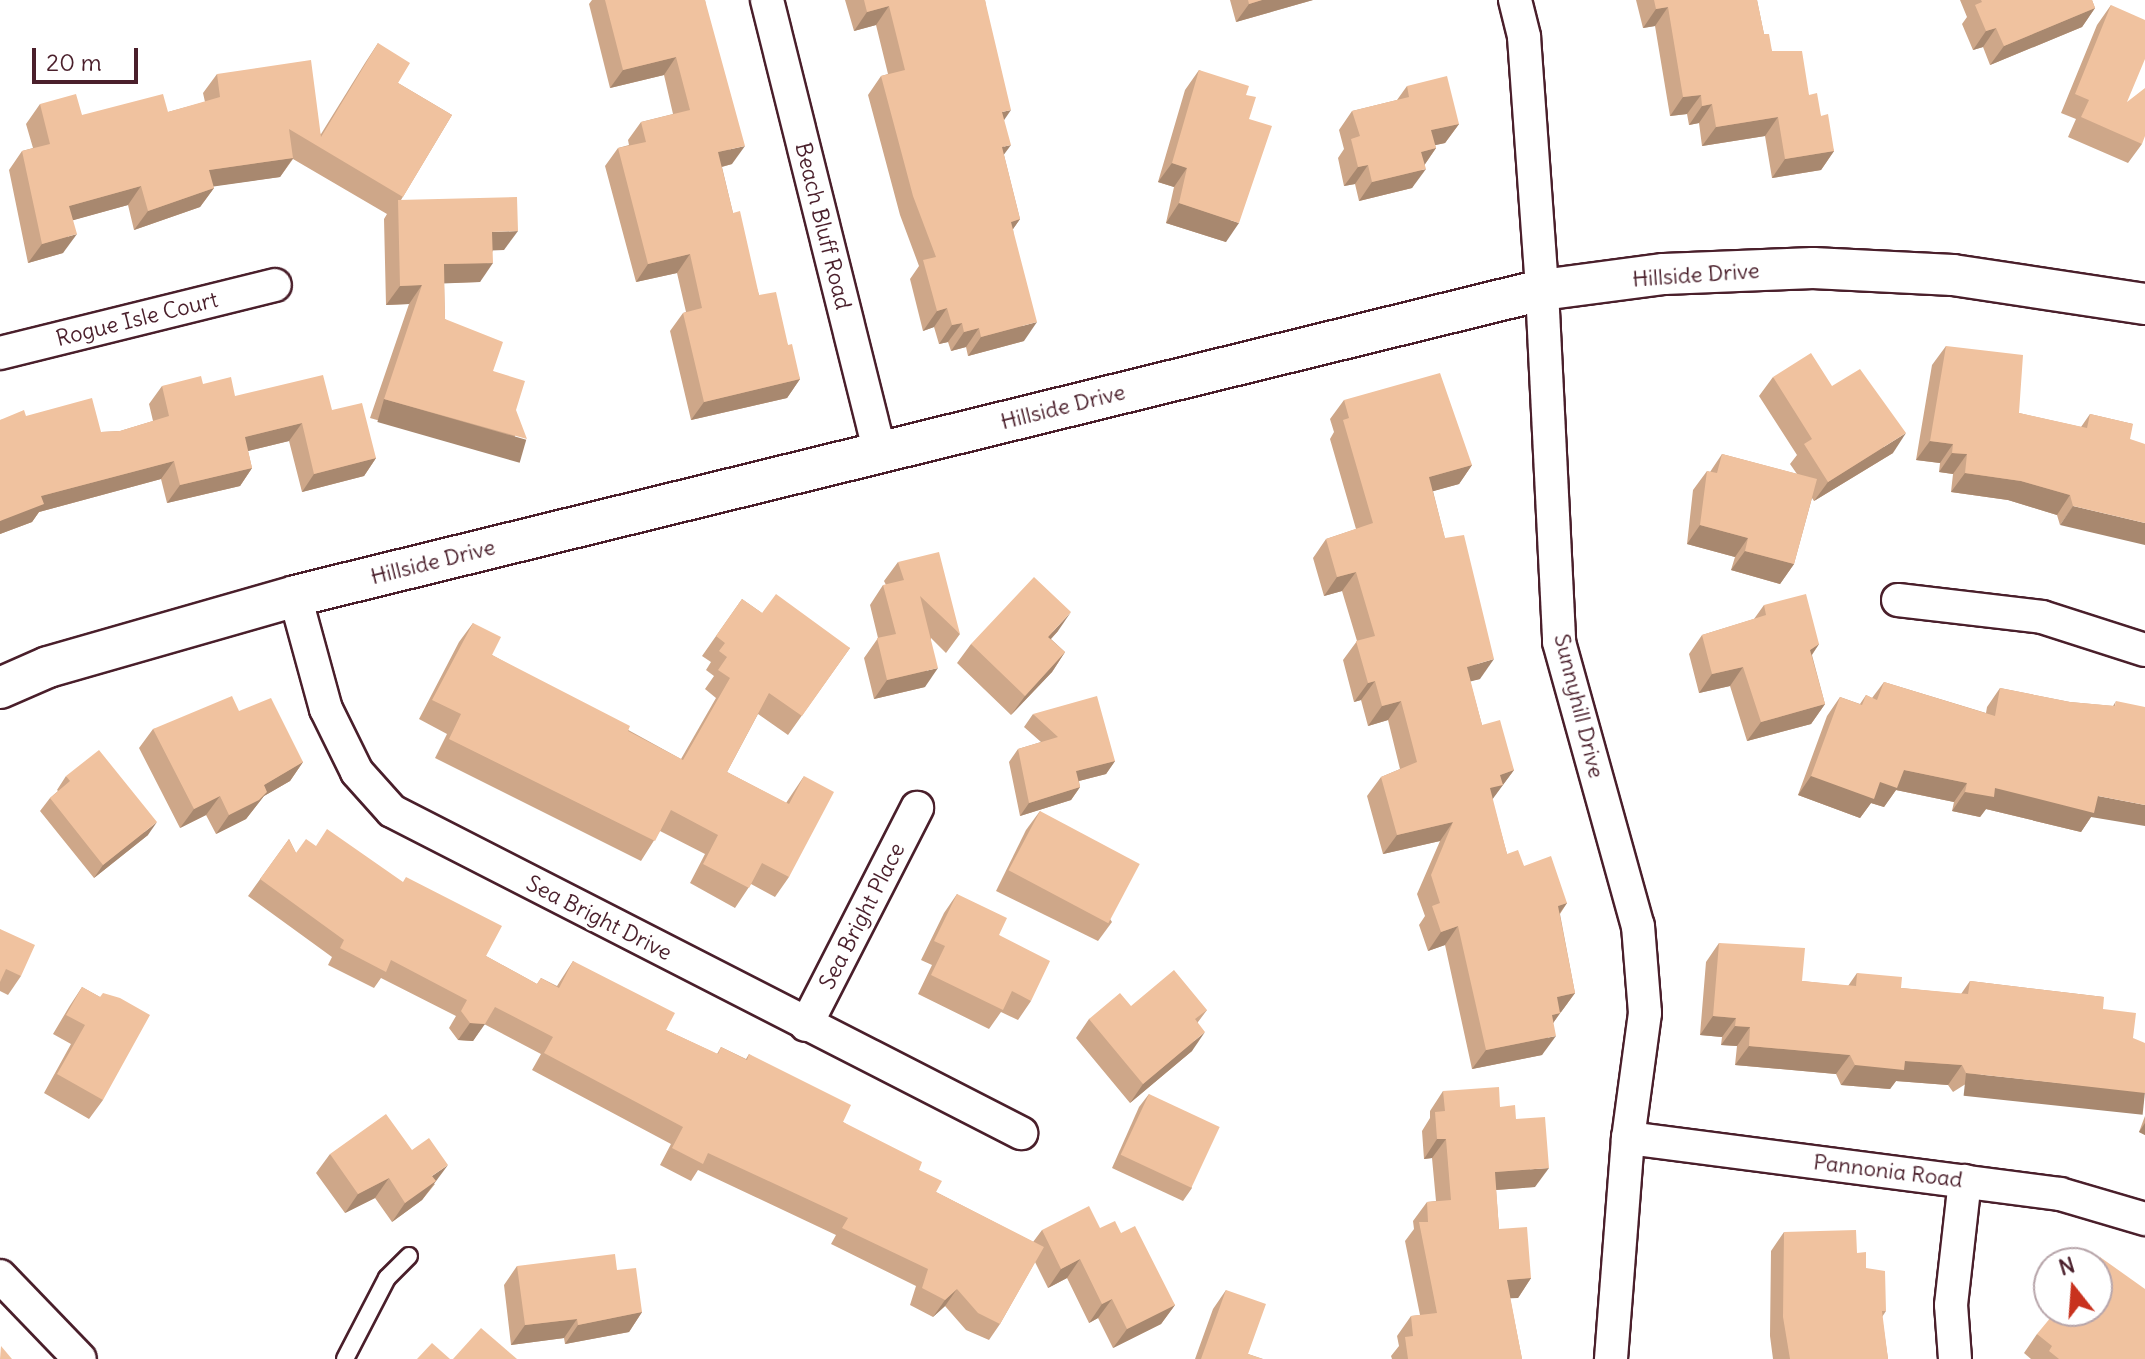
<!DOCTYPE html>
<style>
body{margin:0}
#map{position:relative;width:2145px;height:1359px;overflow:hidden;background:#fff;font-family:Delius,sans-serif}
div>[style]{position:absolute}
.roads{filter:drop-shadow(2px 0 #4a1f2b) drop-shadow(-2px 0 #4a1f2b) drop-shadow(0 2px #4a1f2b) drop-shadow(0 -2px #4a1f2b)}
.service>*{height:16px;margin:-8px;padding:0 8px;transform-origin:8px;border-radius:8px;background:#fff}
.minor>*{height:32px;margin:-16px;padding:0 16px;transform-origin:16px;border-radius:16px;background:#fff}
.tertiary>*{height:40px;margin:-20px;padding:0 20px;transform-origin:20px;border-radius:20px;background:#fff}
.wall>*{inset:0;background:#cea789}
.shaded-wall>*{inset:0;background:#a8886f;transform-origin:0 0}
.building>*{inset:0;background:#f0c29f;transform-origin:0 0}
span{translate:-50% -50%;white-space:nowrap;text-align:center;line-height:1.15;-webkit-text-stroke:6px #fff;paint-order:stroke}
.street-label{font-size:22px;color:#4a1f2b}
.north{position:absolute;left:2033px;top:1247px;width:80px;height:80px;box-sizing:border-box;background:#fff;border:2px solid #b7a5aa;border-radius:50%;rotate:343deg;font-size:22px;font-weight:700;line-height:32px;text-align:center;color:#4a1f2b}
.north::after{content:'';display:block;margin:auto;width:28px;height:36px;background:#c8321e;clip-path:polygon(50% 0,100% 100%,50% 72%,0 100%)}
.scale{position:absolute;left:32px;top:48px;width:106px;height:36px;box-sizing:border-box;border:4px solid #4a1f2b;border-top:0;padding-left:10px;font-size:24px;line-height:28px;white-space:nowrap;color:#4a1f2b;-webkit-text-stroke:6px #fff;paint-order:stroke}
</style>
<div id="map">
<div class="roads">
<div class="service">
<div style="left:345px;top:1359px;width:91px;rotate:-62.6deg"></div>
<div style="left:387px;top:1278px;width:31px;rotate:-45deg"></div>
</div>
<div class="minor">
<div style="left:767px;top:0;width:466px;rotate:76deg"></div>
<div style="left:1515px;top:0;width:38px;rotate:76deg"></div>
<div style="left:1524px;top:37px;width:254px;rotate:85.9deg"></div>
<div style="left:1542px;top:290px;width:352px;rotate:87.2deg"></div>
<div style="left:1559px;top:642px;width:295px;rotate:74.5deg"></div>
<div style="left:1638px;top:926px;width:87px;rotate:85.4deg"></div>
<div style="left:1645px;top:1013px;width:126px;rotate:97.7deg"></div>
<div style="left:1628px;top:1138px;width:222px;rotate:94.4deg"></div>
<div style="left:0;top:353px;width:283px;rotate:-13.9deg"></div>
<div style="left:295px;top:596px;width:117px;rotate:74.7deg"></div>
<div style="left:326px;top:709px;width:70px;rotate:63.8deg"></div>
<div style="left:357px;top:772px;width:52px;rotate:48.1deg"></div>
<div style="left:392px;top:811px;width:707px;rotate:27.11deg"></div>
<div style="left:1898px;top:600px;width:145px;rotate:6.7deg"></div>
<div style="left:2042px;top:617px;width:108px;rotate:17.8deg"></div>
<div style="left:806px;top:1025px;width:244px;rotate:-62.9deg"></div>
<div style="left:1628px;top:1138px;width:436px;rotate:7.4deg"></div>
<div style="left:2060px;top:1194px;width:89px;rotate:16.4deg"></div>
<div style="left:0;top:1276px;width:115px;rotate:46.1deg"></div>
<div style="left:1955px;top:1359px;width:54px;rotate:-94.2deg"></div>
<div style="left:1951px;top:1305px;width:125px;rotate:-83.6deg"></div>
</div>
<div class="tertiary">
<div style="left:0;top:688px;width:52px;rotate:-23.6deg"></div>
<div style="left:48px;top:667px;width:257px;rotate:-16deg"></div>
<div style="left:295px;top:596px;width:1284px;rotate:-13.79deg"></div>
<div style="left:1542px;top:290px;width:123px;rotate:-7.5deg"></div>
<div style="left:1664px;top:274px;width:149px;rotate:-2.3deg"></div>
<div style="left:1813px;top:268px;width:140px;rotate:2.9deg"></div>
<div style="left:1953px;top:275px;width:194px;rotate:8.6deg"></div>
</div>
</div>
<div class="wall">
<div style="clip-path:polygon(592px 0,705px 0,732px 164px,722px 167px,733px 213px,759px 295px,788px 345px,800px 379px,787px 398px,691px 420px,670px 331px,683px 313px,686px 312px,677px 273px,636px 282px,605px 166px,618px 148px,629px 145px,628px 140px,641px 122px,673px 114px,664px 75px,610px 88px,589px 4px)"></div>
<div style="clip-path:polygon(845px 0,985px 0,1004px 120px,1004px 155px,1020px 219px,1013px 229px,1024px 341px,968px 356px,966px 347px,951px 351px,948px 342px,939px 344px,934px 327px,923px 331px,910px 279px,919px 266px,900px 215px,868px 95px,881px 76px,888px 74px,876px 25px,854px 31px)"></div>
<div style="clip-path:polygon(1230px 0,1313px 0,1236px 22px)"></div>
<div style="clip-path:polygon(1636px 0,1757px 0,1764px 34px,1772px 51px,1809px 95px,1821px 116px,1834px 151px,1821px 170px,1772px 178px,1765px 136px,1702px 146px,1699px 123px,1689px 125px,1687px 114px,1670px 116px,1655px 26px,1643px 28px)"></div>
<div style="clip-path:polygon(1960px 0,2092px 0,2095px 8px,2082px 27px,1990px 65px,1983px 47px,1973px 50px,1962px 24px,1967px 17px)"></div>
<div style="clip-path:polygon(2111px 5px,2127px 102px,2142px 144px,2128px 163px,2068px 137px,2076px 119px,2061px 113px,2097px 25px)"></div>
<div style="clip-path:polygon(378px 43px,398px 83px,452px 115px,401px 200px,504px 250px,493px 250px,480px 282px,444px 283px,445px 319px,493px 371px,516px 410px,514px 459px,370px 418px,409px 304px,386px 305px,384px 219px,387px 214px,293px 159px,280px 177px,213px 186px,214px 188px,200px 207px,134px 230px,128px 205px,73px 220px,63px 253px,28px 263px,9px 170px,22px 151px,33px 148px,26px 124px,40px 104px,82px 115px,168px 112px,205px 102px,203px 93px,217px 74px,321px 134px,365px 63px)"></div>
<div style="clip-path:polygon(1199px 70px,1246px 95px,1249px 119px,1226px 242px,1166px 223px,1174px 187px,1158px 182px,1185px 90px)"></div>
<div style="clip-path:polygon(1407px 86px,1459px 124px,1445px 143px,1435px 145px,1436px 148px,1425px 164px,1412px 188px,1359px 201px,1355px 184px,1344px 186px,1338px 158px,1344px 149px,1339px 130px,1352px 111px,1397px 100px)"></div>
<div style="clip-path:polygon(1946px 346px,2019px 413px,2081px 427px,2090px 414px,2133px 424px,2060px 525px,2057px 515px,2008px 500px,1951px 492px,1953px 474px,1939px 472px,1940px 463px,1916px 460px,1932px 365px)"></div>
<div style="clip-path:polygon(1773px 377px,1893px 453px,1814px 501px,1812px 498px,1794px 564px,1780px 584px,1731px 570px,1735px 557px,1687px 544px,1693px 490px,1707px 471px,1710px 472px,1722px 454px,1797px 474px,1790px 464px,1797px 455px,1759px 396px)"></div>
<div style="clip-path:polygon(203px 384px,235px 396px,332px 410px,376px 458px,364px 476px,302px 492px,289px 441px,248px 451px,252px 468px,240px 486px,167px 503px,161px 479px,39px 512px,32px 522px,0 534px,0 420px,26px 416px,101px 432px,120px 431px,153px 421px,149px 404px,162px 386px)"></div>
<div style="clip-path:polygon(1344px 400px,1472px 465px,1459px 484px,1433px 491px,1480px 679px,1470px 681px,1482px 725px,1514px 770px,1492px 799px,1507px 854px,1524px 866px,1567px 903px,1560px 914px,1575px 993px,1553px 1023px,1542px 1055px,1472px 1069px,1445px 945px,1428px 951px,1419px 925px,1425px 916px,1417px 894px,1440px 841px,1383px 854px,1367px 796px,1381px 777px,1400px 769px,1388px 720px,1368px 726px,1361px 700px,1354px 702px,1343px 660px,1357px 641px,1342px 591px,1324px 596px,1313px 558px,1326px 539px,1356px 529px,1330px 439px,1334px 432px,1330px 419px)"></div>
<div style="clip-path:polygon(898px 562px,960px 634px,946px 653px,931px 638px,925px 687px,874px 699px,864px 658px,878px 638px,870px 605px,883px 585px,886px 585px,884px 581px)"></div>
<div style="clip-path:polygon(742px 599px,762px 613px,850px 648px,788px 735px,758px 714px,727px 772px,786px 803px,804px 776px,789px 877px,775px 897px,751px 884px,735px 908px,690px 883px,705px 854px,660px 831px,641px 861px,435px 758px,447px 734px,419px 719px,459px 642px,473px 623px,492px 655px,681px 759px,716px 698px,705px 689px,714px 676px,706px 670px,711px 662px,702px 656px)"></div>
<div style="clip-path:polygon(1764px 605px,1819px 644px,1812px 655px,1825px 704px,1811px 724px,1747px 741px,1730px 686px,1699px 693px,1689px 654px,1702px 635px,1754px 619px)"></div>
<div style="clip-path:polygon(1058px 631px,1051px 639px,1065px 652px,1052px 672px,1011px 715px,957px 663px,971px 644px)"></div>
<div style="clip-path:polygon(1884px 682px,1986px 713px,1987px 707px,2000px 688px,2070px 702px,2113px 706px,2116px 701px,2091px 817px,2081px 832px,1986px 809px,1980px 817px,1952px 811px,1954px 802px,1896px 790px,1884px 807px,1871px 803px,1860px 818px,1798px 795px,1827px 716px,1840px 697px,1860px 704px,1866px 695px,1872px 698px)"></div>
<div style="clip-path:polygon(239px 711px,303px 762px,290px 781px,264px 796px,246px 819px,216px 834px,206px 815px,180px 828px,139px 748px,153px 729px)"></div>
<div style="clip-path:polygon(1033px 714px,1115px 761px,1106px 774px,1079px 781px,1080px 787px,1071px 800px,1020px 816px,1009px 762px,1018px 749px,1041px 742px,1024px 727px)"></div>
<div style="clip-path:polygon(66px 776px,148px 835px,94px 878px,40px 811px,50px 798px,58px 791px,57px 790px)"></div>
<div style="clip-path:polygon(1040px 811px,1112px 922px,1098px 941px,996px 891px,1026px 830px)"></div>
<div style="clip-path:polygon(289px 839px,296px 853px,316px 846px,486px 956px,537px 984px,541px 978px,557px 986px,573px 961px,666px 1030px,717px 1054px,721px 1047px,746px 1059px,749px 1054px,843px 1122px,919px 1170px,936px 1192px,1033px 1242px,1042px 1230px,1100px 1228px,1121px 1233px,1175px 1305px,1161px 1324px,1113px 1348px,1098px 1318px,1089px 1323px,1067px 1278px,1048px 1288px,1035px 1262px,1000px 1324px,989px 1340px,966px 1330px,945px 1306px,933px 1317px,910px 1305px,916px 1286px,831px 1244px,836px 1235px,698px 1170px,691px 1181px,660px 1165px,671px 1144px,532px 1070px,541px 1054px,484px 1024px,473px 1041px,458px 1040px,449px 1028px,456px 1016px,381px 978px,374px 988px,328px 965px,332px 957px,248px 896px)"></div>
<div style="clip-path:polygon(957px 894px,999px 935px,1031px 1001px,1018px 1020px,1001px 1012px,989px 1029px,918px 994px,932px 965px,921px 960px,944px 913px)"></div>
<div style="clip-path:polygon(0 929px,21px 976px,8px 995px,0 991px)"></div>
<div style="clip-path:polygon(1719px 943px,1802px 981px,1848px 986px,1857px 973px,1901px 988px,1961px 994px,1970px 981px,2104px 997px,1953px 1092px,1948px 1085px,1896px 1081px,1890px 1089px,1841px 1085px,1836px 1074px,1735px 1065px,1737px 1046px,1721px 1045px,1722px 1037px,1700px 1035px,1706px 962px)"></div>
<div style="clip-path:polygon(82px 987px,100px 997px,103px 1100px,89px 1119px,44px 1093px,71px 1044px,53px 1034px,69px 1007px)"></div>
<div style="clip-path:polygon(1131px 1006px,1207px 1010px,1198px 1022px,1192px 1051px,1130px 1103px,1076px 1038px,1089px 1019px)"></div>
<div style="clip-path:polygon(1443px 1091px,1500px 1107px,1516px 1119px,1535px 1187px,1496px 1190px,1499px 1229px,1531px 1278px,1518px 1298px,1510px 1298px,1522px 1359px,1392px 1359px,1391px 1356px,1399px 1346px,1397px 1336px,1411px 1316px,1420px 1315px,1405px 1241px,1414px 1229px,1413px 1221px,1427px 1202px,1436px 1201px,1432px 1158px,1424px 1159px,1422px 1131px,1430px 1118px,1430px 1111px)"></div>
<div style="clip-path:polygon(1149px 1094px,1192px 1188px,1183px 1201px,1112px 1168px,1139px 1107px)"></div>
<div style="clip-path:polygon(2145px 1116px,2145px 1135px,2139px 1132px)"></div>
<div style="clip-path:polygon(330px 1154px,435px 1184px,422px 1200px,392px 1222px,375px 1198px,345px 1213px,316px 1173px)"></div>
<div style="clip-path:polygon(1784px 1232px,1857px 1253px,1866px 1268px,1886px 1311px,1882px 1317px,1888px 1359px,1773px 1359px,1770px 1336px,1771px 1251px)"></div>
<div style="clip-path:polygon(517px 1266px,617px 1270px,642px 1312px,629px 1332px,565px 1344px,564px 1338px,511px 1345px,504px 1285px)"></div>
<div style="clip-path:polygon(1226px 1290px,1248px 1354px,1263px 1359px,1195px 1359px,1213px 1309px)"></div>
<div style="clip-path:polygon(2037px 1334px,2145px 1359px,2031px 1359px,2024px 1353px)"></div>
</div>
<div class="shaded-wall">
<div style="clip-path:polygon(1262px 0,1313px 0,1236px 22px,1249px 4px)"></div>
<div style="clip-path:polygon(889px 6px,876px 25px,854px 31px,867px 12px)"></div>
<div style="clip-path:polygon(1668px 7px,1655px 26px,1643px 28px,1656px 9px)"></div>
<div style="clip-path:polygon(2095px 8px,2082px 27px,1990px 65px,2004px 46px)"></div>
<div style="clip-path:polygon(1996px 28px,1983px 47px,1973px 50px,1986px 31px)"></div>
<div style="clip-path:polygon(676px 57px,664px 75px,610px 88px,623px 70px)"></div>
<div style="clip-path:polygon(1701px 95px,1687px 114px,1670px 116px,1683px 97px)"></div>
<div style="clip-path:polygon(1712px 104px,1699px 123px,1689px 125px,1702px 106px)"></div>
<div style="clip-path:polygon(1011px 110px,998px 129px,1002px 112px)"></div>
<div style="clip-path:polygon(1778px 117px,1765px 136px,1702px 146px,1716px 127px)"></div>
<div style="clip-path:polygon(1459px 124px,1445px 143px,1418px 149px,1431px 130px)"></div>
<div style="clip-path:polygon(1011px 145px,997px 164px,1002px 147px)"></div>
<div style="clip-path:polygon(745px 146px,732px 164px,705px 171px,718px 152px)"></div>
<div style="clip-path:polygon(1436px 148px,1423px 167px,1421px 152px)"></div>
<div style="clip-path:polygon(1834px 151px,1821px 170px,1772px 178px,1785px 159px)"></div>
<div style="clip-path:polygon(293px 158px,280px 177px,196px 189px,209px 170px)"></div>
<div style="clip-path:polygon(1172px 163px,1187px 168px,1174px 187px,1158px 182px)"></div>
<div style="clip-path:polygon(1368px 165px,1355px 184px,1344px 186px,1358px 167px)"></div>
<div style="clip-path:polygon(1426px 169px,1412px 188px,1359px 201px,1372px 182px)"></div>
<div style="clip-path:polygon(141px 186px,128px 205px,56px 225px,69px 206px)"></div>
<div style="clip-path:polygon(214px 188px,200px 207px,134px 230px,148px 211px)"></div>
<div style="clip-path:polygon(1179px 203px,1239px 223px,1226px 242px,1166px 223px)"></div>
<div style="clip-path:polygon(1020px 219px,1006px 239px,1011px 222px)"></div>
<div style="clip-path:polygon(518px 231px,504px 250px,479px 251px,492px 232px)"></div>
<div style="clip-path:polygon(77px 234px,63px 253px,28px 263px,42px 244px)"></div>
<div style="clip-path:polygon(690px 254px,677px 273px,636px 282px,648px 264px)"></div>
<div style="clip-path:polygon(493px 263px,480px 282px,430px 284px,444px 264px)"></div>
<div style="clip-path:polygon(422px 285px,409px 304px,386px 305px,400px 286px)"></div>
<div style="clip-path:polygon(947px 308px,934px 327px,923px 331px,937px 311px)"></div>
<div style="clip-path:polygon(1037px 322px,1024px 341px,968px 356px,981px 337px)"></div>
<div style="clip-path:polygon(962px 323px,948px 342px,939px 344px,952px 325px)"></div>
<div style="clip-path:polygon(979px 328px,966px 347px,951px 351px,964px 332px)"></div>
<div style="clip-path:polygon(800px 379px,787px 398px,691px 420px,704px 402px)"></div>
<div style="left:384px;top:399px;width:148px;height:24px;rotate:16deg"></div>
<div style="clip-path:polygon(302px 423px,289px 441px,232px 455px,245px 437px)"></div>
<div style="clip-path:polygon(1906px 433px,1893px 453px,1814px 501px,1828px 482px)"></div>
<div style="clip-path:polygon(1930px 441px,1953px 444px,1940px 463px,1916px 460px)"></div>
<div style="clip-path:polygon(1952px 453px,1967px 454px,1953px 474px,1939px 472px)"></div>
<div style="clip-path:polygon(376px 458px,364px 476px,302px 492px,314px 474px)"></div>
<div style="clip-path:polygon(174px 461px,161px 479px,39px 512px,32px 522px,0 534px,0 521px,41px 496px)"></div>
<div style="clip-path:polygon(1472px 465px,1459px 484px,1416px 496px,1429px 477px)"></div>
<div style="clip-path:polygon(252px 468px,240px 486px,167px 503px,180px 485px)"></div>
<div style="clip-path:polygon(1965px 473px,2021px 481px,2070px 495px,2057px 515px,2008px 500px,1951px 492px)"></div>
<div style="clip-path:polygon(2073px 506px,2145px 523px,2145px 545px,2060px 525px)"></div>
<div style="clip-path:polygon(1700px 525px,1748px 538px,1735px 557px,1687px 544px)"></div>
<div style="clip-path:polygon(1745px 551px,1794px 564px,1780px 584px,1731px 570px)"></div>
<div style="clip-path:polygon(1356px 572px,1342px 591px,1324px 596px,1337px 577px)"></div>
<div style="clip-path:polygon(1071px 612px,1058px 631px,1035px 656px,1048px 637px)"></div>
<div style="clip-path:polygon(1819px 644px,1806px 663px,1810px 650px)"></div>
<div style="clip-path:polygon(1065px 652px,1052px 672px,1011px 715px,1025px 696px)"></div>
<div style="clip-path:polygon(1494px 659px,1480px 679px,1453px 686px,1467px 667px)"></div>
<div style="clip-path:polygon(1743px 667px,1730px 686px,1699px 693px,1712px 674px)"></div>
<div style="clip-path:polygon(938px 668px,925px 687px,874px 699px,887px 680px)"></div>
<div style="clip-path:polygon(1375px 681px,1361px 700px,1354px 702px,1368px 683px)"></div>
<div style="clip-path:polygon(1401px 701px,1388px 720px,1368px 726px,1382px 706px)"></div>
<div style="clip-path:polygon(1825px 704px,1811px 724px,1747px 741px,1761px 722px)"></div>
<div style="clip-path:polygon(1115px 761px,1106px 774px,1067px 784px,1076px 771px)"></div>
<div style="clip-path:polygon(303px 762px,290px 781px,264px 796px,246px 819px,216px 834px,229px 815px,264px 785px)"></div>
<div style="clip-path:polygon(1514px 770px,1489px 804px,1476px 807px,1500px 775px)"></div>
<div style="clip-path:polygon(1904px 770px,1967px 783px,1954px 802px,1896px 790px,1884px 807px,1871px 803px,1860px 818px,1798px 795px,1811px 776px,1880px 782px)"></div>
<div style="clip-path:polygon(1080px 787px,1071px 800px,1020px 816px,1029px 803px)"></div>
<div style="clip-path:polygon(1995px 788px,2098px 796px,2145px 805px,2145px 826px,2091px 817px,2081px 832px,1986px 809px,1980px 817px,1952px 811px,1965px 792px)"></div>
<div style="clip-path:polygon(220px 796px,206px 815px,180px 828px,194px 809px)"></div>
<div style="clip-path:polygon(157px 822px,148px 835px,94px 878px,103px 865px)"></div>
<div style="clip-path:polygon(1453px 822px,1440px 841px,1383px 854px,1397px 835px)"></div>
<div style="clip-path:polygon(1567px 903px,1553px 922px,1558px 906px)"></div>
<div style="clip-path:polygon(1458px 926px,1445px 945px,1428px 951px,1441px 932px)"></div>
<div style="clip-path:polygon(1575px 993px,1561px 1012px,1544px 1016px,1557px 997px)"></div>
<div style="clip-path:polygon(1560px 1013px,1547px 1032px,1552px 1015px)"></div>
<div style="clip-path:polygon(1713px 1016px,1736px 1018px,1722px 1037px,1700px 1035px)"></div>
<div style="clip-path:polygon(470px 1023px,485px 1024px,473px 1041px,458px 1040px)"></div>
<div style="clip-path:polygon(1735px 1026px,1750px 1027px,1737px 1046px,1721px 1045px)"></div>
<div style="clip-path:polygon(1205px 1032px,1192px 1051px,1130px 1103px,1143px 1084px)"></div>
<div style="clip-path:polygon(1556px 1036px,1542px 1055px,1472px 1069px,1486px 1050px)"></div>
<div style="clip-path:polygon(1749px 1046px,1850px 1055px,1836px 1074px,1735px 1065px)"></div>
<div style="clip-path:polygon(1905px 1061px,1962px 1065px,1948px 1085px,1896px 1081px,1890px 1089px,1841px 1085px,1855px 1065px)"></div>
<div style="left:1966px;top:1073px;width:180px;height:23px;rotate:6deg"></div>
<div style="clip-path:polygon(2145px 1123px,2145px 1135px,2139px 1132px)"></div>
<div style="clip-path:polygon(1437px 1139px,1446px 1139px,1432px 1158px,1424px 1159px)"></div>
<div style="clip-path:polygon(448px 1165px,422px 1200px,392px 1222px,405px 1203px,432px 1176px)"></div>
<div style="clip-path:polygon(1549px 1168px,1535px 1187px,1481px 1191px,1495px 1172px)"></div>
<div style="clip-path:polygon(389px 1178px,375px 1198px,345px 1213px,358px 1194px)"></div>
<div style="clip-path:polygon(1080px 1259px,1067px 1278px,1048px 1288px,1061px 1269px)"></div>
<div style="clip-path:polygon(1531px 1278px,1518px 1298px,1493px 1299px,1507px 1280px)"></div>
<div style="clip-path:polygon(957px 1289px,945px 1306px,933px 1317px,945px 1300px)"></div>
<div style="clip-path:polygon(1112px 1299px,1098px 1318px,1089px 1323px,1102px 1304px)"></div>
<div style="clip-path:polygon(1175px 1305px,1161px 1324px,1113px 1348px,1127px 1329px)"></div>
<div style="clip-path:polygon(642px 1312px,629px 1332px,565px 1344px,578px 1325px)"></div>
<div style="clip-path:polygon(577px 1319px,564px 1338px,511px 1345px,525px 1325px)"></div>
</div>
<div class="building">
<div style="clip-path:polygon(605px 0,705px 0,745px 146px,718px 152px,733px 213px,740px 211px,759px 295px,776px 292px,788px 345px,792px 344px,800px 379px,704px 402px,683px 313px,702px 308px,690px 254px,648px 264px,618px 148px,646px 142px,641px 122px,690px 110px,676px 57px,623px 70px)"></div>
<div style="clip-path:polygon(864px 0,985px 0,1011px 110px,1002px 112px,1011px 145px,1002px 147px,1020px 219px,1011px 222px,1037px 322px,981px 337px,979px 328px,964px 332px,962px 323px,952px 325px,947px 308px,937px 311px,923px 260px,936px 257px,913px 196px,881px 76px,905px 70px,889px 6px,867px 12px)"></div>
<div style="clip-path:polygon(1248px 0,1262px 0,1249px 4px)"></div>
<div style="clip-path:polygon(1654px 0,1757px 0,1764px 34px,1769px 34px,1772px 51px,1802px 51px,1809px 95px,1817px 93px,1821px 116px,1828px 114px,1834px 151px,1785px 159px,1778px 117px,1716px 127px,1712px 104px,1702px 106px,1701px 95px,1683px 97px,1668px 7px,1656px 9px)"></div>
<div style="clip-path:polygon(1981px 0,2092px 0,2095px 8px,2004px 46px,1996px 28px,1986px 31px,1975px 5px,1982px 2px)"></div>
<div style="clip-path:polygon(2111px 5px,2145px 20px,2145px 59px,2127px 102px,2145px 88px,2145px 136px,2142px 144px,2081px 117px,2089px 100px,2075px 94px)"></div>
<div style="clip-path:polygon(378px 43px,410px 63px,398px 83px,452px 115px,403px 197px,289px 129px,293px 158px,209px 170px,214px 188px,148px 211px,141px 186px,69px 206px,77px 234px,42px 244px,22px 151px,50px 144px,40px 104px,76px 94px,82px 115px,163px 94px,168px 112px,220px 97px,217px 74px,311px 60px,321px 137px)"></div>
<div style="clip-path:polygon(1199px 70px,1249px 86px,1246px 95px,1256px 97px,1249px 119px,1272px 126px,1239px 223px,1179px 203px,1187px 168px,1172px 163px)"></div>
<div style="clip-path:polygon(1447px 76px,1459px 124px,1431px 130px,1436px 148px,1421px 152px,1426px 169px,1372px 182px,1368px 165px,1358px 167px,1351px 139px,1360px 136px,1352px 111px,1409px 97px,1407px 86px)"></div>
<div style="clip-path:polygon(517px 197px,518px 231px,492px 232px,493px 263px,444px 264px,445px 319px,503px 342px,493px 371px,525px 381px,516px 410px,527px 439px,384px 399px,422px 285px,400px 286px,398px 200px)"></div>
<div style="clip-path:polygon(1946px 346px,2023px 355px,2019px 413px,2087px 428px,2090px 414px,2133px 424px,2130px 439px,2145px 444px,2145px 523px,2073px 506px,2070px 495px,2021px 481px,1965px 473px,1967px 454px,1952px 453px,1953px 444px,1930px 441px)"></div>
<div style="clip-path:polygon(1811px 353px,1832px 386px,1860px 369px,1906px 433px,1828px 482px,1804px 444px,1812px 439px,1773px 377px)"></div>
<div style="clip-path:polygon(1440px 373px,1472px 465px,1429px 477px,1445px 538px,1464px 535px,1494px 659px,1467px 667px,1482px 725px,1500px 720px,1514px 770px,1500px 775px,1503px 785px,1490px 788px,1507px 854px,1518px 850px,1524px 866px,1551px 856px,1567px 903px,1558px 906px,1575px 993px,1557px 997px,1560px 1013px,1552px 1015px,1556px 1036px,1486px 1050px,1458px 926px,1441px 932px,1432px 906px,1440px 903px,1431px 875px,1453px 822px,1397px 835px,1381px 777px,1417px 762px,1401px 701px,1382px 706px,1375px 681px,1368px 683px,1356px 641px,1375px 636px,1356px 572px,1337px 577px,1326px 539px,1373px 523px,1343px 420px,1349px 418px,1344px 400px)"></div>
<div style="clip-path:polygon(323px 375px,332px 410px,362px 403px,376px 458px,314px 474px,302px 423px,245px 437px,252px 468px,180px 485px,174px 461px,41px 496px,44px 504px,0 521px,0 420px,24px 410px,26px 416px,92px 398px,101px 432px,120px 431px,169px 416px,162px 386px,201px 376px,203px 384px,231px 377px,235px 396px)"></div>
<div style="clip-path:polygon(1722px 454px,1817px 479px,1794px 564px,1745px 551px,1748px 538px,1700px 525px,1707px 471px,1717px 473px)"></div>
<div style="clip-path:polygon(939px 552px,960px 634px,920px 596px,938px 668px,887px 680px,877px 638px,896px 634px,883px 585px,904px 580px,898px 562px)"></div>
<div style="clip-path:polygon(1034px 577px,1071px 612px,1048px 637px,1065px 652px,1025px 696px,971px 644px)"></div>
<div style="clip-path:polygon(776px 594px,850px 648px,802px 716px,769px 693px,727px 772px,789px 804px,804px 776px,834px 792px,789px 877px,762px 863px,749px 888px,703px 864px,718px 835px,671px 810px,655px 841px,449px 739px,461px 714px,432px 700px,473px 623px,501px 637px,492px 655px,630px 726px,628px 731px,683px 760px,730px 678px,718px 670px,727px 657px,719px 651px,725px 643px,716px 636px,742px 599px,762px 613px)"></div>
<div style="clip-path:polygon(1806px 594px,1819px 644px,1810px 650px,1825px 704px,1761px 722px,1743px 667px,1712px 674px,1702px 635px,1766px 615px,1764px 605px)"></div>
<div style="clip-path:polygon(1884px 682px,1995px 716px,2000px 688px,2070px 702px,2115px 706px,2116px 701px,2145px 707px,2145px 805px,2098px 796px,2094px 813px,1995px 788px,1994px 797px,1965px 792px,1967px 783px,1904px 770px,1897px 788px,1880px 782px,1874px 799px,1811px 776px,1840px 697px,1862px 705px,1866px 695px,1877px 700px)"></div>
<div style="clip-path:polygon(232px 696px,239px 711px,271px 698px,303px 762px,264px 785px,267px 792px,259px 800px,229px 815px,220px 796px,194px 809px,153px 729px)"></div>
<div style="clip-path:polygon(1097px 696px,1115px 761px,1076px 771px,1080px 787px,1029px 803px,1018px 749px,1058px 737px,1033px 714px)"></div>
<div style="clip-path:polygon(99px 750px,157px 822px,103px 865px,50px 798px,70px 781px,66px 776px)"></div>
<div style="left:1040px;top:811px;width:113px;height:67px;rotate:28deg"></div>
<div style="clip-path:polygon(327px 829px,403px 882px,406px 877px,502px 926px,486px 956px,537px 984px,541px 978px,559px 988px,573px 961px,675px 1013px,666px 1030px,718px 1054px,721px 1047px,747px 1060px,749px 1054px,851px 1105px,843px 1122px,922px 1162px,919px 1170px,942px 1181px,936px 1192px,1044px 1247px,1000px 1324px,978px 1313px,957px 1289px,945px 1300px,922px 1288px,928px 1269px,842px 1228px,848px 1218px,708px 1153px,703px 1164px,672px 1148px,683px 1127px,544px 1053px,553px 1037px,495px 1007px,485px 1024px,470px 1023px,461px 1011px,467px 1000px,391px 960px,386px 972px,340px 948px,344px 940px,260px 879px,289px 839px,296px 853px,306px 839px,316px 846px)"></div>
<div style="clip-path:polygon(957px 894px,1007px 918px,999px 935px,1050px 961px,1031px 1001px,1012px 991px,1003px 1010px,931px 975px,945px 946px,934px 941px)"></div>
<div style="clip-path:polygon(0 929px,35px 945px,21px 976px,6px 969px,0 982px)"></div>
<div style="clip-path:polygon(1719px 943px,1805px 948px,1802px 981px,1856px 986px,1857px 973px,1902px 977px,1901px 988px,1968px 994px,1970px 981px,2104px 997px,2103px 1009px,2136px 1013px,2133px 1038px,2145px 1043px,2145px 1093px,1966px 1073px,1962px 1065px,1905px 1061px,1904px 1070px,1855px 1065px,1850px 1055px,1749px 1046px,1750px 1027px,1735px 1026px,1736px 1018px,1713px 1016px)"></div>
<div style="clip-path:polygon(1174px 970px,1207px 1010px,1195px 1019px,1205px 1032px,1143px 1084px,1089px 1019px,1120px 993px,1131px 1006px)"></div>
<div style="clip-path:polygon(82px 987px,100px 997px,103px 993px,120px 998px,150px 1015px,103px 1100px,57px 1074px,85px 1025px,66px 1015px)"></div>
<div style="clip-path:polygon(1499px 1087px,1500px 1107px,1515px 1105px,1516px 1119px,1545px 1117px,1549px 1168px,1495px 1172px,1499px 1229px,1527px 1227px,1531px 1278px,1507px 1280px,1522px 1359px,1408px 1359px,1405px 1337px,1413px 1336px,1411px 1316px,1437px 1313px,1419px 1222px,1428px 1222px,1427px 1202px,1451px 1200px,1446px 1139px,1437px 1139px,1435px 1112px,1445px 1111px,1443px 1091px)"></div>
<div style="left:1149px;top:1094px;width:78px;height:67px;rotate:25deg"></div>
<div style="clip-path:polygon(386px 1114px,412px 1150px,429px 1138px,448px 1165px,432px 1176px,436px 1181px,405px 1203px,389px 1178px,358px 1194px,330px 1154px)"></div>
<div style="clip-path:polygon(1089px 1206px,1100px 1228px,1115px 1221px,1121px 1233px,1135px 1226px,1175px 1305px,1127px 1329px,1112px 1299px,1102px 1304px,1080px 1259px,1061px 1269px,1042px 1230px)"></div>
<div style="clip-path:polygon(1856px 1230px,1857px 1253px,1866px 1252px,1866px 1268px,1885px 1271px,1886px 1311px,1882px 1311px,1888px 1359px,1790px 1359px,1783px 1317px,1784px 1232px)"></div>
<div style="clip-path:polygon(615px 1254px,617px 1270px,636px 1268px,642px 1312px,578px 1325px,577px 1319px,525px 1325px,517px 1266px)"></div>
<div style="clip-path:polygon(2100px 1257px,2145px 1289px,2145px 1359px,2059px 1359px,2049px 1351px,2052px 1346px,2037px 1334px,2056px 1311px,2097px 1311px,2097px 1263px,2095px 1263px)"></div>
<div style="clip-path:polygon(1226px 1290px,1266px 1304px,1248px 1354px,1263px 1359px,1201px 1359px)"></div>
<div style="clip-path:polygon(481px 1328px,517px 1359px,453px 1359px)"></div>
<div style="clip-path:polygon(432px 1343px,450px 1359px,417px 1359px)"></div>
<div style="clip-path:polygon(1px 1346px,12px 1359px,0 1359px)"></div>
</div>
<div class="street-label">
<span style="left:823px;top:226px;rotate:76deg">Beach Bluff Road</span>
<span style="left:1696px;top:275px;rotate:-4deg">Hillside Drive</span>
<span style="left:137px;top:319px;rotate:-14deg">Rogue Isle Court</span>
<span style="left:1063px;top:407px;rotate:-14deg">Hillside Drive</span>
<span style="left:433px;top:562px;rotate:-14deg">Hillside Drive</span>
<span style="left:1579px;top:706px;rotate:76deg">Sunnyhill Drive</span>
<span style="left:862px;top:916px;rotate:-63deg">Sea Bright Place</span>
<span style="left:599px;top:918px;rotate:27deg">Sea Bright Drive</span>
<span style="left:1888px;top:1171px;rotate:7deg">Pannonia Road</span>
</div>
<div class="north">N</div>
<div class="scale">20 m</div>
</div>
